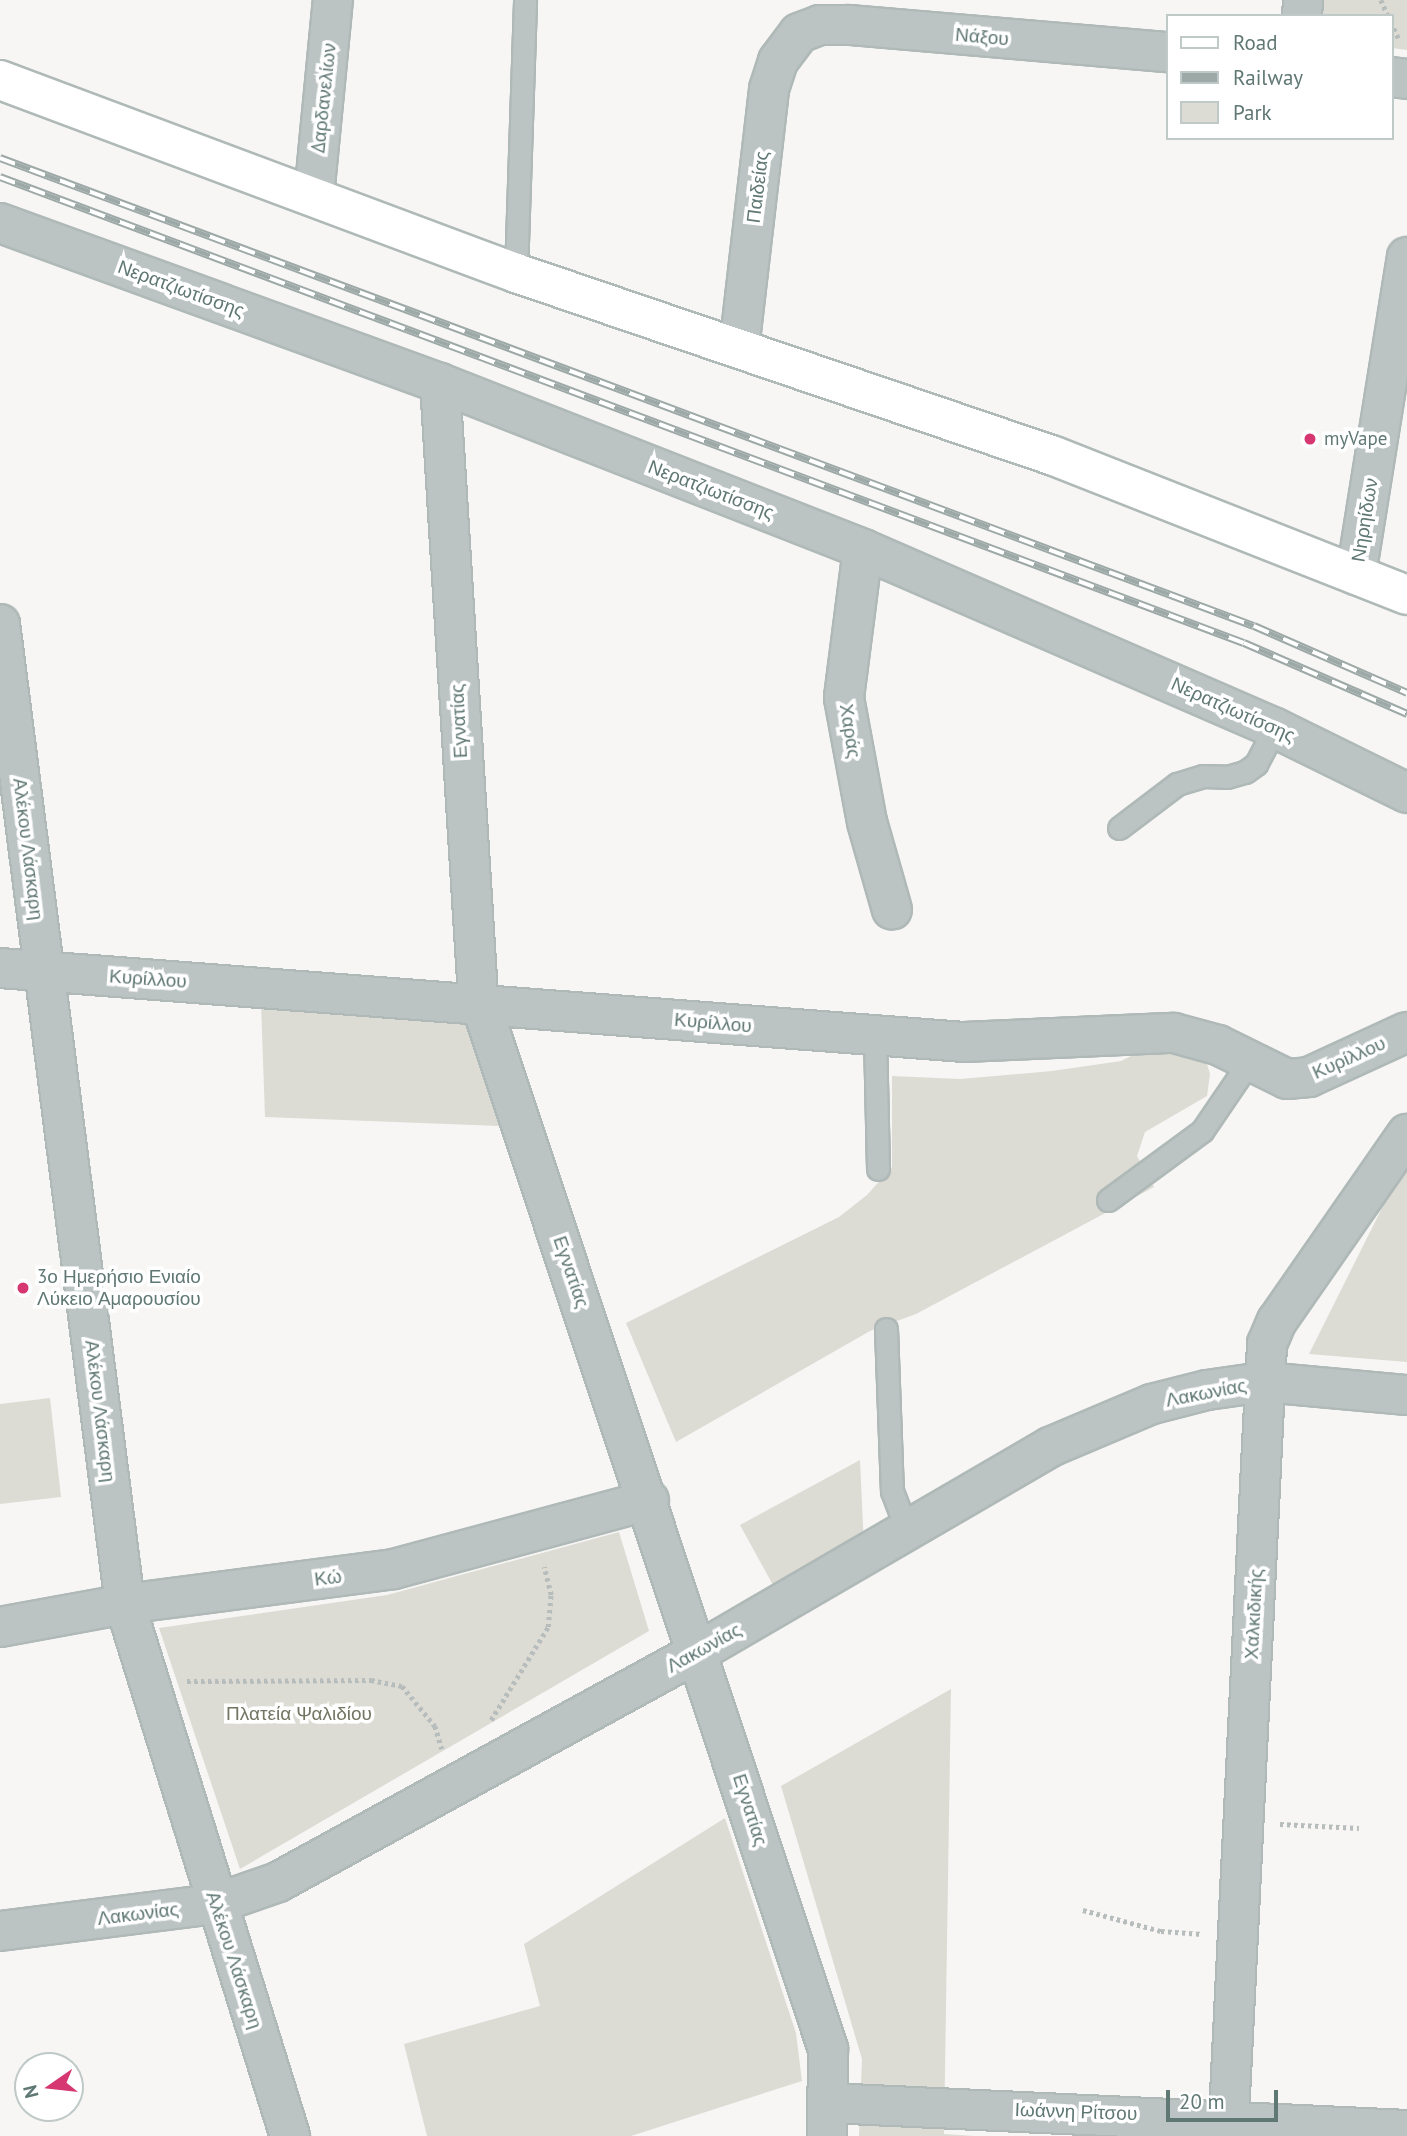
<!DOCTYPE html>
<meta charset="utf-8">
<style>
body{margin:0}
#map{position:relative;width:1407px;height:2136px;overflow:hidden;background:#f7f6f5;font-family:"PT Sans",sans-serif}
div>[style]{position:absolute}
.green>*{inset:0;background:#dcdcd4}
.path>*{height:4.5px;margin-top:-2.25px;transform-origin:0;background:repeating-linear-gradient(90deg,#b7bdbc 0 3.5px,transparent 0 7px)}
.roads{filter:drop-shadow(2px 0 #afb9b7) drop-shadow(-2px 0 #afb9b7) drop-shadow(0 2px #afb9b7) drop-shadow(0 -2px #afb9b7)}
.lane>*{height:21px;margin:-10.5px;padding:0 10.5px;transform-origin:10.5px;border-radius:10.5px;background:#bcc4c3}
.street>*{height:38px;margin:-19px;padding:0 19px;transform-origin:19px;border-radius:19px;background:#bcc4c3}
.secondary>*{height:38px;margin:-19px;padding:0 19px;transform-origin:19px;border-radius:19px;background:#fff}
.rail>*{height:8px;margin-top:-4px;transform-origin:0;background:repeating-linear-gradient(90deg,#fff 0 16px,#9da9a7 0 32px);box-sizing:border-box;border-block:2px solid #9da9a7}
.dots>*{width:19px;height:19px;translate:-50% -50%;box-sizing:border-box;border:4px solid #fff;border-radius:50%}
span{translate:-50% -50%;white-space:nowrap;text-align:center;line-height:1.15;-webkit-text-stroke:7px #fff;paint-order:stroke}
.street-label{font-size:19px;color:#607874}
.poi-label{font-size:19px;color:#607874}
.left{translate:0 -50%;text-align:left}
.park-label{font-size:19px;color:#727663}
.legend{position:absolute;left:1166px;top:14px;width:228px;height:126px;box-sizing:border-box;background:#fff;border:2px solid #bfc9c7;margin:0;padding:9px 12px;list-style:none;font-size:21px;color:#607874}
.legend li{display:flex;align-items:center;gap:14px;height:35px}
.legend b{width:35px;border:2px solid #bfc9c7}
.north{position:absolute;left:14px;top:2052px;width:70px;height:70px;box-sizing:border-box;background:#fff;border:2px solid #bfc9c7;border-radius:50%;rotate:256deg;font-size:19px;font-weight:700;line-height:28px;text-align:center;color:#607874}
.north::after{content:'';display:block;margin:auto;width:24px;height:32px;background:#d63770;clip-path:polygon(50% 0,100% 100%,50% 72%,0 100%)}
.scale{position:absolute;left:1166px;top:2090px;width:112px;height:32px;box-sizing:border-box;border:4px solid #607874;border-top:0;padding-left:9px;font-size:21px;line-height:24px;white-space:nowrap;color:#607874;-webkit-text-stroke:5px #fff;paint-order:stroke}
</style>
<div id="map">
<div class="green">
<div style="clip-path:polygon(1314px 0,1407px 0,1407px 50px,1391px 48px,1391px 16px,1312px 16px)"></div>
<div style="clip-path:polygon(261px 1003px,465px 1024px,499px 1126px,265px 1117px)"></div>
<div style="clip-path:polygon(1155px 1044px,1204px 1054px,1210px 1074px,1207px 1096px,1145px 1132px,1137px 1156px,1154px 1187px,916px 1314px,870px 1331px,676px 1442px,626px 1323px,839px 1217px,867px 1195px,892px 1167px,892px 1076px,960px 1079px,1052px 1071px,1121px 1061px)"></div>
<div style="clip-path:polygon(1407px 1158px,1407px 1362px,1309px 1354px)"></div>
<div style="clip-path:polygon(50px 1398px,61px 1497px,0 1504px,0 1404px)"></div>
<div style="clip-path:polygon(860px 1460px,864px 1548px,779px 1596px,740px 1525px)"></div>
<div style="clip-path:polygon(619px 1532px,649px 1631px,240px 1869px,159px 1628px,387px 1595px)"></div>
<div style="clip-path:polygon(951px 1689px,944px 2134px,975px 2136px,859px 2136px,862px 2059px,781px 1786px)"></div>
<div style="clip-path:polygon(725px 1818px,796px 2033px,802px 2081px,631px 2136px,427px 2136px,404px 2044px,540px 2006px,524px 1944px)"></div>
</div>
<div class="path">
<div style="left:1381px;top:0;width:17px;rotate:66deg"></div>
<div style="left:1391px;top:22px;width:19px;rotate:65deg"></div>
<div style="left:187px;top:1681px;width:184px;rotate:-0.3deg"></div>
<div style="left:371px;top:1680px;width:32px;rotate:11deg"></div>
<div style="left:402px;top:1686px;width:52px;rotate:50.5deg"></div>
<div style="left:435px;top:1726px;width:24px;rotate:73deg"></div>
<div style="left:491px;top:1720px;width:109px;rotate:-58.5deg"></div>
<div style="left:548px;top:1627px;width:32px;rotate:-85deg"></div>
<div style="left:551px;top:1595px;width:29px;rotate:-104deg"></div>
<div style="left:1280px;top:1824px;width:79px;rotate:2.9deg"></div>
<div style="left:1083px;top:1910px;width:81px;rotate:15.1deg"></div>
<div style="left:1161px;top:1931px;width:41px;rotate:4.2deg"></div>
</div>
<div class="roads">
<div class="lane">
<div style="left:516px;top:273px;width:273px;rotate:-88.1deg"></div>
<div style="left:1119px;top:828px;width:73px;rotate:-37.2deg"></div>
<div style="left:1177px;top:784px;width:27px;rotate:-17deg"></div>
<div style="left:1203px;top:776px;width:24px;rotate:2deg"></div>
<div style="left:1227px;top:777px;width:19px;rotate:-16deg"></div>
<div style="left:1245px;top:772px;width:14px;rotate:-36deg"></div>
<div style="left:1256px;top:764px;width:41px;rotate:-62.2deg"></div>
<div style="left:875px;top:1036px;width:133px;rotate:88.7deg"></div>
<div style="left:1108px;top:1200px;width:117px;rotate:-36.3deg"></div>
<div style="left:1202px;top:1131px;width:83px;rotate:-55.7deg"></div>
<div style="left:886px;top:1329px;width:162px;rotate:87.9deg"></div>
<div style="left:892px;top:1491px;width:45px;rotate:69.1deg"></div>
</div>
<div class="street">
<div style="left:1302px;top:16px;width:16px;rotate:-86deg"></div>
<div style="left:1391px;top:77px;width:16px;rotate:7deg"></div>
<div style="left:314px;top:196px;width:197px;rotate:-84.5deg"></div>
<div style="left:0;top:223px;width:468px;rotate:20deg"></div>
<div style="left:440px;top:383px;width:454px;rotate:21.4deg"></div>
<div style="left:863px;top:549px;width:449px;rotate:23.5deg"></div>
<div style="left:1275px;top:728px;width:147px;rotate:26.2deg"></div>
<div style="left:739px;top:349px;width:262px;rotate:-83.4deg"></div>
<div style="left:769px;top:89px;width:29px;rotate:-72deg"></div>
<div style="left:778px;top:61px;width:35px;rotate:-53deg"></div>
<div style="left:799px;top:33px;width:22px;rotate:-21deg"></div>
<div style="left:820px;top:25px;width:30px"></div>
<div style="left:850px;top:25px;width:318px;rotate:4.9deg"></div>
<div style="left:440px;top:383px;width:613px;rotate:86.45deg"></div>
<div style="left:478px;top:995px;width:1111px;rotate:71.63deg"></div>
<div style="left:828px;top:2049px;width:87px;rotate:90.7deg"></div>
<div style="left:863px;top:549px;width:150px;rotate:97.3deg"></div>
<div style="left:844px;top:698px;width:126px;rotate:79.5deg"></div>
<div style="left:867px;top:822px;width:91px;rotate:74.1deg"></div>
<div style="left:1356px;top:575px;width:322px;rotate:-80.9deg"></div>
<div style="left:0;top:624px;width:988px;rotate:82.73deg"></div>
<div style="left:125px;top:1604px;width:557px;rotate:72.77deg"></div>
<div style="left:0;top:968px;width:967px;rotate:4.39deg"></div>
<div style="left:964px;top:1042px;width:210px;rotate:-2.5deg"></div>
<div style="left:1174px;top:1033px;width:46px;rotate:15.3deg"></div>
<div style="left:1218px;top:1045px;width:77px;rotate:26.2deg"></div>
<div style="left:1287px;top:1079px;width:22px;rotate:-5deg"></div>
<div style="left:1309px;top:1077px;width:108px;rotate:-24.7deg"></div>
<div style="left:0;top:1627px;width:127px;rotate:-10.4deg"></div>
<div style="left:125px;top:1604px;width:271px;rotate:-7.4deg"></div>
<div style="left:394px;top:1569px;width:264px;rotate:-15.1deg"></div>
<div style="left:0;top:1931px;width:217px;rotate:-7.2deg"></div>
<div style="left:215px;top:1904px;width:67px;rotate:-19.2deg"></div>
<div style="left:278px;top:1882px;width:479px;rotate:-28.7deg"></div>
<div style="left:698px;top:1652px;width:407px;rotate:-30.2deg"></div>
<div style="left:1050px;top:1447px;width:111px;rotate:-22.9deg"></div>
<div style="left:1152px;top:1404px;width:57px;rotate:-14.3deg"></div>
<div style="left:1207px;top:1390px;width:58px;rotate:-8deg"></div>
<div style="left:1264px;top:1382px;width:144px;rotate:5.2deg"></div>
<div style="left:828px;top:2103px;width:580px;rotate:2.67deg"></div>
<div style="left:1228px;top:2136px;width:793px;rotate:-87.18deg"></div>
<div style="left:1267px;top:1344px;width:25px;rotate:-67deg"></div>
<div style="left:1277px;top:1321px;width:228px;rotate:-55.2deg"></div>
</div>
<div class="secondary">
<div style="left:0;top:80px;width:551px;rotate:20.51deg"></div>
<div style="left:516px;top:273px;width:568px;rotate:18.79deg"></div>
<div style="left:1054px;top:456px;width:379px;rotate:21.5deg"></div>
</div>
</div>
<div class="rail">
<div style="left:0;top:158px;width:1338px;rotate:20.47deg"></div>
<div style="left:1254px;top:626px;width:167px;rotate:23.6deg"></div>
<div style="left:0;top:177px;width:1328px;rotate:20.54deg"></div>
<div style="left:1244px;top:643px;width:178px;rotate:23.5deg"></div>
</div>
<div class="dots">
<div style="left:1310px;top:439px;background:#d63770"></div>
<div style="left:23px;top:1288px;background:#d63770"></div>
</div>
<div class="street-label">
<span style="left:982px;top:37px;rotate:5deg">Νάξου</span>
<span style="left:324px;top:98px;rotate:-84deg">Δαρδανελίων</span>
<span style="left:758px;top:187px;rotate:-83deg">Παιδείας</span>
<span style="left:181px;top:289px;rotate:20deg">Νερατζιωτίσσης</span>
<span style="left:711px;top:490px;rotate:21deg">Νερατζιωτίσσης</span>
<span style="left:1365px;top:520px;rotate:-81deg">Νηρηίδων</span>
<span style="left:1233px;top:710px;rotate:24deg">Νερατζιωτίσσης</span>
<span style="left:459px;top:721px;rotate:-93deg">Εγνατίας</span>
<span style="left:850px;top:731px;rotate:81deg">Χαράς</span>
<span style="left:28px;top:849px;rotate:83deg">Αλέκου Λάσκαρη</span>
<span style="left:148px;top:979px;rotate:4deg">Κυρίλλου</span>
<span style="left:713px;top:1023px;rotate:5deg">Κυρίλλου</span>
<span style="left:1349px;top:1058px;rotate:-24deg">Κυρίλλου</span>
<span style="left:571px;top:1272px;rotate:71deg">Εγνατίας</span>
<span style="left:1206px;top:1393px;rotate:-11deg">Λακωνίας</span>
<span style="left:100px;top:1411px;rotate:83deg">Αλέκου Λάσκαρη</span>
<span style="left:328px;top:1578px;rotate:-7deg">Κώ</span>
<span style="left:1254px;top:1614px;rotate:-87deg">Χαλκιδικής</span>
<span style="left:704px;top:1648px;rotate:-29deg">Λακωνίας</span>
<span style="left:750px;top:1810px;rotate:72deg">Εγνατίας</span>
<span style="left:138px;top:1914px;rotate:-7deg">Λακωνίας</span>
<span style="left:234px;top:1960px;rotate:72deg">Αλέκου Λάσκαρη</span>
<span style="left:1076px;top:2112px;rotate:2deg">Ιωάννη Ρίτσου</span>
</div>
<div class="poi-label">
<span class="left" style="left:1324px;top:439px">myVape</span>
<span class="left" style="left:37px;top:1288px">3ο Ημερήσιο Ενιαίο<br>Λύκειο Αμαρουσίου</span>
</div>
<div class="park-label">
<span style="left:299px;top:1714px">Πλατεία Ψαλιδίου</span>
</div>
<ul class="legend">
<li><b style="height:9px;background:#fff"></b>Road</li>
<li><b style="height:9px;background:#9da9a7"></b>Railway</li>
<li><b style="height:19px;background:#dcdcd4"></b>Park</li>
</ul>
<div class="north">N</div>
<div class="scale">20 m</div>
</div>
